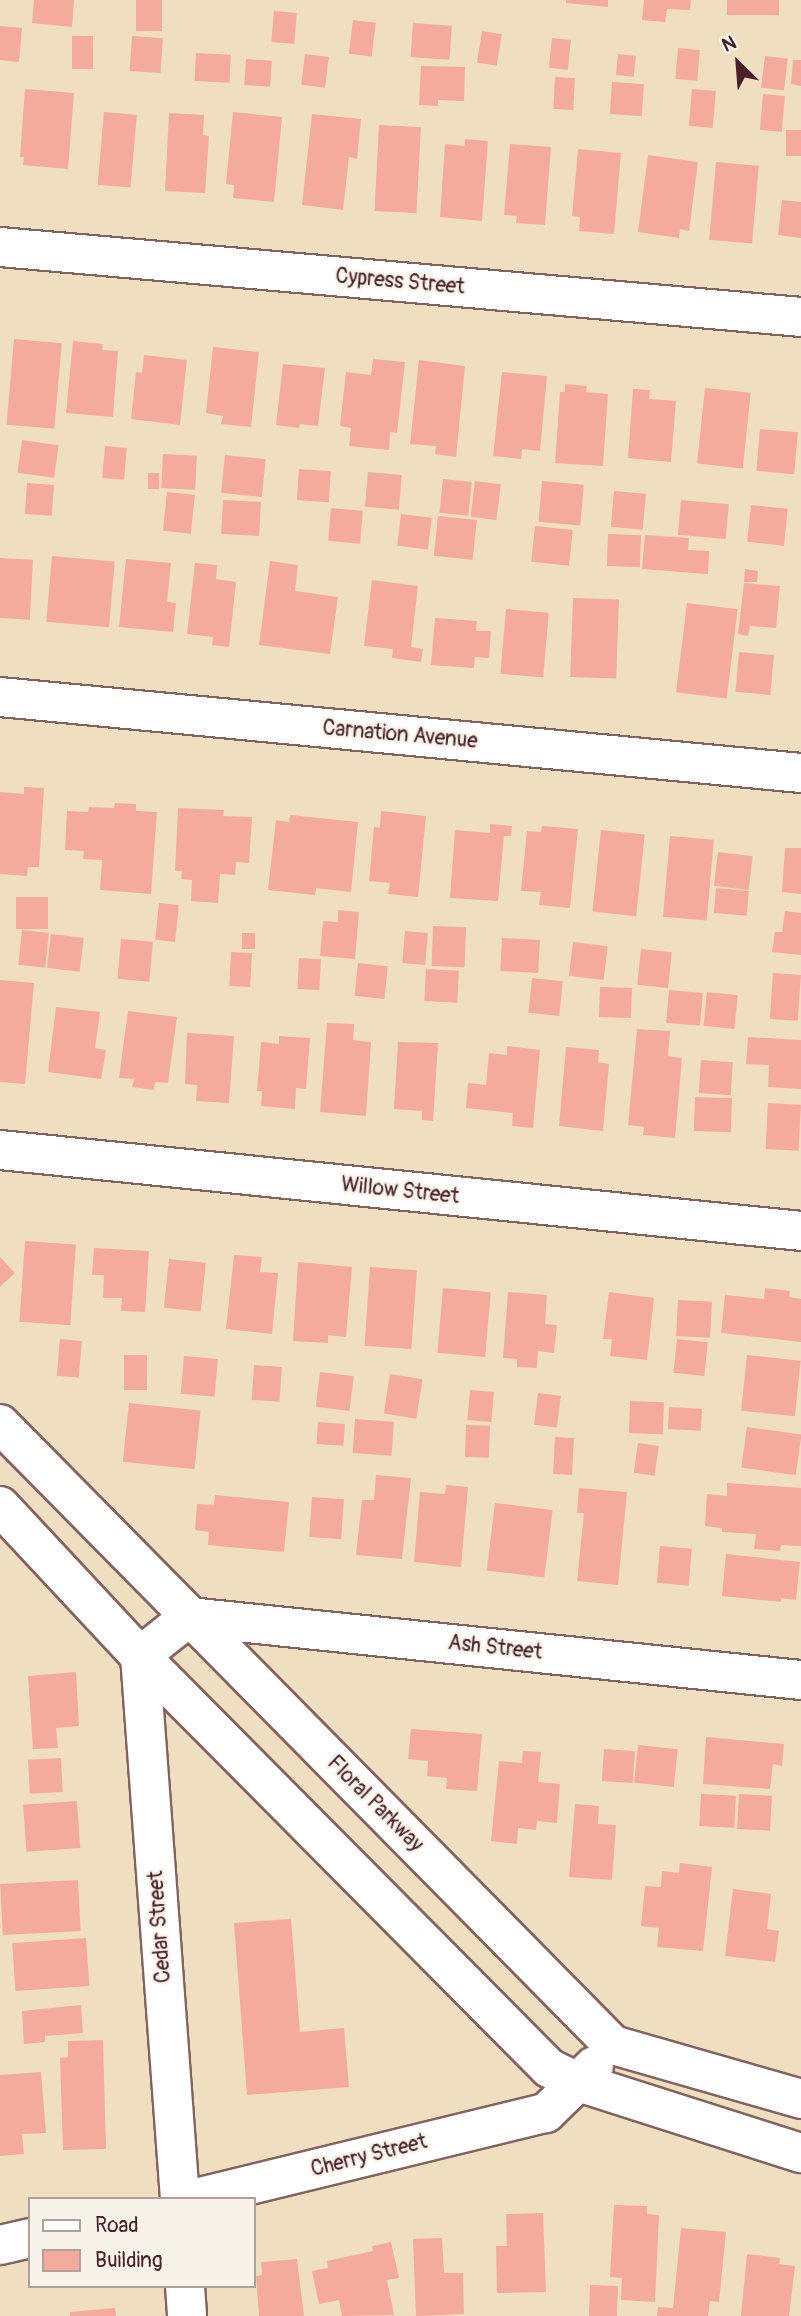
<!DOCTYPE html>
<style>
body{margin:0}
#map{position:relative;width:801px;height:2316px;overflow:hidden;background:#efdfc0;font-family:Pangolin,sans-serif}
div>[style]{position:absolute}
.building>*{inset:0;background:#f5ab9b;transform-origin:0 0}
.roads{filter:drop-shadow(2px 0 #84625f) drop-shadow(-2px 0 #84625f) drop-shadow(0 2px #84625f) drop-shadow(0 -2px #84625f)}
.minor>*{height:38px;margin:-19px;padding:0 19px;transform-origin:19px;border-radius:19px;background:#fff}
span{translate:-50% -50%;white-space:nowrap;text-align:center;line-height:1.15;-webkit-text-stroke:5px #f7f3e8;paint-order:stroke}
.street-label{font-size:21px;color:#4a1f2b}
.legend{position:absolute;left:28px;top:2197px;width:228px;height:91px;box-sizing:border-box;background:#f7f3e8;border:2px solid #b29e9c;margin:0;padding:9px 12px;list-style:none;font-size:21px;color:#4a1f2b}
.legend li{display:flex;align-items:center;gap:14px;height:35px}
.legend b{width:35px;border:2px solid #b29e9c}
.north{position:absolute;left:703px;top:28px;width:70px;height:70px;-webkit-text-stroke:5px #f7f3e8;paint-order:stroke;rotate:335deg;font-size:19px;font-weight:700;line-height:28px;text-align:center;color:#4a1f2b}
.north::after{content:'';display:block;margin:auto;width:24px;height:32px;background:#4a1f2b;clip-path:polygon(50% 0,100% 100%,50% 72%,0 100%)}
</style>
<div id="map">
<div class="building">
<div style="clip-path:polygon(34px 0,74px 0,72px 27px,32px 23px)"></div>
<div style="left:136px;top:0;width:26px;height:31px"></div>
<div style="clip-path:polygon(566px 0,608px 0,608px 7px,566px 3px)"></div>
<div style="clip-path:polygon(644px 0,691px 0,690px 10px,667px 9px,665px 22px,642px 20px)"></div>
<div style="left:727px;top:0;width:52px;height:15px"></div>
<div style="left:274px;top:11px;width:23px;height:31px;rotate:5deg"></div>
<div style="left:353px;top:20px;width:23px;height:34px;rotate:7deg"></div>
<div style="left:413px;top:23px;width:39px;height:34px;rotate:4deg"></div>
<div style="clip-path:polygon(0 26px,22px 28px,19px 62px,0 60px)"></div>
<div style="left:482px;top:31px;width:20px;height:32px;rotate:9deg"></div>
<div style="left:72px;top:36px;width:21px;height:33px"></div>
<div style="left:132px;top:36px;width:31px;height:35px;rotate:4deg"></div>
<div style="left:552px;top:38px;width:19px;height:30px;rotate:6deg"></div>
<div style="left:678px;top:48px;width:22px;height:31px;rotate:5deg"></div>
<div style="left:196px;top:53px;width:35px;height:28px;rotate:3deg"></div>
<div style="left:305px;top:54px;width:24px;height:31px;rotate:7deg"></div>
<div style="left:618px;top:54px;width:18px;height:21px;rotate:6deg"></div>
<div style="left:765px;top:56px;width:23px;height:32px;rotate:7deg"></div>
<div style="left:246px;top:59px;width:26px;height:26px;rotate:4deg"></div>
<div style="clip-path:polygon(793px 60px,801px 60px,801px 86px,791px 84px)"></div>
<div style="clip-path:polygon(421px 66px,465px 67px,464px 101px,438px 100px,438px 106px,419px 105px)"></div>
<div style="left:555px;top:77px;width:20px;height:32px;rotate:3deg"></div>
<div style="left:612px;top:82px;width:32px;height:32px;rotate:4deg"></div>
<div style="clip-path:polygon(25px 89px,74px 93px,68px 169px,23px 165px,24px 157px,20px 157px)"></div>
<div style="left:692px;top:89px;width:24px;height:37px;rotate:5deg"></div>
<div style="left:763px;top:94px;width:22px;height:36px;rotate:5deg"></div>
<div style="left:104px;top:112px;width:33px;height:73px;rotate:5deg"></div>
<div style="clip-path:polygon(233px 112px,282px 117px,274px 202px,233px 198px,234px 185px,226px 184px)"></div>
<div style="clip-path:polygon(169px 113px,204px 115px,203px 135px,209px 136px,205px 193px,165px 191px)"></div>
<div style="clip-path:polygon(312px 114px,361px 119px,357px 159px,349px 157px,343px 210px,302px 205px)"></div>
<div style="left:379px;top:125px;width:42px;height:86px;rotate:3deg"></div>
<div style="left:786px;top:130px;width:15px;height:26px"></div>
<div style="clip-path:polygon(465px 139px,488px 141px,482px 221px,440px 217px,445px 144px,465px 146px)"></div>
<div style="clip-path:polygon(510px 144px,551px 147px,545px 225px,516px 223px,517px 216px,504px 215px)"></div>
<div style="clip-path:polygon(578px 149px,621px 153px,614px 234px,579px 231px,580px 217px,572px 216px)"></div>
<div style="clip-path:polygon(648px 155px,698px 162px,689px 231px,680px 229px,679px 238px,638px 232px)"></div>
<div style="left:716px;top:162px;width:43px;height:78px;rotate:5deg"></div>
<div style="clip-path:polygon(782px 200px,801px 202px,801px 238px,778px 235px)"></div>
<div style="left:14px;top:339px;width:48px;height:86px;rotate:5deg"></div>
<div style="clip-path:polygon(73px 341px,103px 344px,102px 350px,118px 351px,113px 417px,66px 413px)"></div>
<div style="clip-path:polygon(213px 347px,259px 352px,251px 427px,221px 424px,223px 416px,206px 413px)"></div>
<div style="clip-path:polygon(144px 355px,187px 360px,180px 425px,131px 419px,136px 372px,142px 373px)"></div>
<div style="clip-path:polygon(373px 359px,405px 362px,397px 433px,390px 432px,389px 450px,349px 446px,351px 428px,340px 426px,346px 372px,371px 375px)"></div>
<div style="clip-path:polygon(419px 360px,465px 366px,456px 457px,435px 454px,436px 446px,410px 444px)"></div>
<div style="clip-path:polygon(283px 364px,325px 368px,318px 426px,300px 424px,299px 428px,276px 425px)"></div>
<div style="clip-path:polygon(502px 372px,547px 376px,540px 451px,522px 449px,521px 459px,493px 456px)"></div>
<div style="clip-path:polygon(565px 384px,587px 386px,586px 392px,608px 394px,603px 466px,555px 463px,560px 392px,565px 392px)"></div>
<div style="left:705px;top:388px;width:46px;height:76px;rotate:6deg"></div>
<div style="clip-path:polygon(633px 389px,650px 390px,649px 399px,676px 401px,671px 462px,628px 458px)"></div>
<div style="left:760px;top:429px;width:38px;height:42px;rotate:5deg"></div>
<div style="left:22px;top:440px;width:37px;height:33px;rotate:8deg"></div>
<div style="left:105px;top:446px;width:22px;height:32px;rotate:5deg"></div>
<div style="left:163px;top:454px;width:34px;height:34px;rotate:3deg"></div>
<div style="left:225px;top:455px;width:41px;height:38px;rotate:6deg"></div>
<div style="left:299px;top:469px;width:32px;height:31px;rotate:4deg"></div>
<div style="left:368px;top:472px;width:34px;height:35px;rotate:5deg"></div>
<div style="left:148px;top:473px;width:11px;height:16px"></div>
<div style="left:443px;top:479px;width:29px;height:34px;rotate:6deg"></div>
<div style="left:475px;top:481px;width:26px;height:36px;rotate:7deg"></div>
<div style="left:542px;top:481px;width:42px;height:41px;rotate:5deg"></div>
<div style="left:27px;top:483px;width:27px;height:31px;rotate:4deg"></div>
<div style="left:614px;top:491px;width:32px;height:36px;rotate:5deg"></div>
<div style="left:167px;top:492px;width:28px;height:39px;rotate:6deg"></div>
<div style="left:223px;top:500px;width:38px;height:34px;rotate:3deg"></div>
<div style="left:681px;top:500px;width:48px;height:35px;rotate:5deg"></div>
<div style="left:751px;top:505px;width:37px;height:37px;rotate:6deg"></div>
<div style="left:331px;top:508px;width:32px;height:33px;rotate:5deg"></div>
<div style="left:401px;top:514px;width:31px;height:32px;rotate:7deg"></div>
<div style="left:438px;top:516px;width:39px;height:40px;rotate:6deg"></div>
<div style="left:535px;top:526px;width:38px;height:36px;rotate:6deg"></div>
<div style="left:608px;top:534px;width:33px;height:32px;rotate:2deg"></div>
<div style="clip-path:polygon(645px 535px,689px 538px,688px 550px,709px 551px,708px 574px,642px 569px)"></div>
<div style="left:52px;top:556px;width:63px;height:66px;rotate:5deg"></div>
<div style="left:0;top:558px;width:33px;height:60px;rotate:3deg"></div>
<div style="clip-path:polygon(126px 559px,171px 563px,167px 602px,176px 603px,173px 632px,119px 627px)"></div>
<div style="clip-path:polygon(270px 561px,298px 565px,295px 591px,338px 597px,330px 654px,259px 645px)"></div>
<div style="clip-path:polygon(195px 563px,217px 565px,216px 579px,236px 582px,229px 647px,212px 645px,213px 637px,187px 634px)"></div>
<div style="clip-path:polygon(745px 569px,758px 571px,757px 582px,744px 582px)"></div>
<div style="clip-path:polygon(372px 580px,418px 586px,411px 647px,423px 649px,421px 662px,392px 658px,393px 649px,364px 646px)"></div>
<div style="clip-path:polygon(744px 583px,780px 586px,776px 628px,750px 626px,748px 636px,738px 634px)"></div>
<div style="left:573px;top:598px;width:46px;height:79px;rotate:2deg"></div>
<div style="left:687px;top:603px;width:51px;height:90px;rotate:7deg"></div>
<div style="left:506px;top:609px;width:43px;height:65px;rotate:5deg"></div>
<div style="clip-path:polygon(435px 618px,477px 621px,476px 631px,491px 631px,489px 658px,475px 657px,474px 668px,431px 665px)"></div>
<div style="left:739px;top:652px;width:35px;height:40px;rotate:5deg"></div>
<div style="clip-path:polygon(24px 787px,44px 788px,39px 867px,28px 867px,27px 876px,0 874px,0 792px,24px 794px)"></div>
<div style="clip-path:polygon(115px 803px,136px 804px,136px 811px,157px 812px,151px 894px,100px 890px,102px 860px,83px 859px,84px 851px,65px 850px,67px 811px,88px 812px,89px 807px,114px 808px)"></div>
<div style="clip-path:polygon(178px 808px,224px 810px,223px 816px,252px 817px,249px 863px,236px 862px,235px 875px,220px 874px,218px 903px,191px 901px,192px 880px,181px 879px,182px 871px,175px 871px)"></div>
<div style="clip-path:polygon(381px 811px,426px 816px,418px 897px,388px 894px,390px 883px,369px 881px,374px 827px,380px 828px)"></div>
<div style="clip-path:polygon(290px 815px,358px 822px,351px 892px,316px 888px,315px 895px,268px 890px,276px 820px,289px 822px)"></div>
<div style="clip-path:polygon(490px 824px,512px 826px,511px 836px,504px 836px,498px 901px,450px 898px,455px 830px,490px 833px)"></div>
<div style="clip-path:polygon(542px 826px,578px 829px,570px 908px,539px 905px,541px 892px,521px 891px,527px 831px,541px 832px)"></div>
<div style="left:601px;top:830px;width:44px;height:82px;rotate:6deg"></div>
<div style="left:670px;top:836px;width:44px;height:81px;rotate:5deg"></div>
<div style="clip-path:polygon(785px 848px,801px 848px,801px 894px,782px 892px)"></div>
<div style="left:718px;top:852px;width:35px;height:34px;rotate:7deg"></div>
<div style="left:716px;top:888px;width:33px;height:25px;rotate:5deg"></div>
<div style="left:16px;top:897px;width:32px;height:32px"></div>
<div style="left:159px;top:903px;width:20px;height:37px;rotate:6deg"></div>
<div style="clip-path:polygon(338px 910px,359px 912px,355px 959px,320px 956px,323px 921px,338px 922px)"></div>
<div style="clip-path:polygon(785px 911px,801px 913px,801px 955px,772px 952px,775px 932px,782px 932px)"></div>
<div style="left:433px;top:926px;width:33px;height:40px;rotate:2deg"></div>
<div style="left:22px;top:930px;width:27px;height:35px;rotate:6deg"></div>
<div style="left:405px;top:931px;width:23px;height:32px;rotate:5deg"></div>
<div style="left:242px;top:933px;width:13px;height:16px"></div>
<div style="left:51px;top:934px;width:33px;height:34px;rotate:7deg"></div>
<div style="left:502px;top:938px;width:38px;height:33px;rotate:3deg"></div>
<div style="left:121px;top:939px;width:32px;height:40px;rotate:5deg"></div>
<div style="left:573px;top:942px;width:35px;height:34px;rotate:7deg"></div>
<div style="left:641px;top:949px;width:31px;height:36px;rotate:6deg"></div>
<div style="left:231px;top:952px;width:21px;height:34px;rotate:3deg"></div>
<div style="left:299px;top:958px;width:22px;height:31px;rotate:3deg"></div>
<div style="left:358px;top:963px;width:30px;height:33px;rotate:6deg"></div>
<div style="left:426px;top:969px;width:33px;height:32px;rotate:3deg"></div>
<div style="left:773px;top:973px;width:28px;height:46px;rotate:4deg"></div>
<div style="left:532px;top:978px;width:31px;height:35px;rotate:6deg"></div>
<div style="clip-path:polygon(0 980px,34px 983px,25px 1084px,0 1082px)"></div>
<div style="left:600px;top:987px;width:32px;height:30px;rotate:2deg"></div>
<div style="left:669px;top:990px;width:34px;height:33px;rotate:5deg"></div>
<div style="left:707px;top:992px;width:31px;height:34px;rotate:6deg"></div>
<div style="clip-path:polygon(56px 1007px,100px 1012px,95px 1048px,106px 1050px,101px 1079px,48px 1072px)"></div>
<div style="clip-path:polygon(128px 1011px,177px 1017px,168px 1083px,155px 1082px,154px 1090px,132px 1087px,134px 1079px,119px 1078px)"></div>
<div style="clip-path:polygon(327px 1023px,354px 1024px,353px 1040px,371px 1042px,366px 1116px,320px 1112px)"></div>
<div style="clip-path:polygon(637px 1029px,670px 1031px,668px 1056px,682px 1058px,675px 1138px,643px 1135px,644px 1127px,628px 1125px)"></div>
<div style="clip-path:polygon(187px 1033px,234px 1036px,229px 1103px,196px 1101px,197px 1085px,185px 1084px)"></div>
<div style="clip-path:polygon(279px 1036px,310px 1038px,306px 1089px,296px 1088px,295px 1109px,261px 1106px,262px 1091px,257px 1091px,261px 1042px,279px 1044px)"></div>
<div style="clip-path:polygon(748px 1037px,801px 1040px,801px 1089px,768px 1087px,769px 1065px,746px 1064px)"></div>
<div style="clip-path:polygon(398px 1042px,438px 1043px,433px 1121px,422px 1120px,422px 1111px,394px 1109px)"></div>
<div style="clip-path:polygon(507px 1046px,540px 1050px,533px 1128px,512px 1126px,513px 1113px,466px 1108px,468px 1083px,486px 1085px,489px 1053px,507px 1055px)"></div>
<div style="clip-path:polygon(566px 1047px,599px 1050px,598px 1062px,609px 1064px,603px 1131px,559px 1126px)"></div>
<div style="left:701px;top:1060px;width:32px;height:33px;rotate:4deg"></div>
<div style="left:695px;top:1097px;width:37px;height:34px;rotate:2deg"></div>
<div style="left:768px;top:1103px;width:33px;height:46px;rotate:3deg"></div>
<div style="left:25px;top:1241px;width:51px;height:81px;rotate:4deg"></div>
<div style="clip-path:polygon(94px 1248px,149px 1251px,145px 1312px,121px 1311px,122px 1298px,103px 1298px,104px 1275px,92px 1275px)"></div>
<div style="clip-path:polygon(234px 1255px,262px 1257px,260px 1272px,278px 1273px,272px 1334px,226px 1329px)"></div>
<div style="clip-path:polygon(0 1257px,15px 1273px,0 1287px)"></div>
<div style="left:169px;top:1259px;width:37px;height:49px;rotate:6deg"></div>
<div style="clip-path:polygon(298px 1262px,352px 1267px,346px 1337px,328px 1335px,328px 1343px,293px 1341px)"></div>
<div style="left:370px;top:1267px;width:47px;height:79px;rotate:4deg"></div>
<div style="left:443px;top:1288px;width:48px;height:65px;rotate:5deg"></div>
<div style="clip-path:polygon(765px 1288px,790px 1291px,789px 1297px,801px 1299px,801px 1342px,721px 1333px,725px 1295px,764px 1299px)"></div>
<div style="clip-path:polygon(508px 1292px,547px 1295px,545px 1324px,557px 1325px,554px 1353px,538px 1351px,537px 1368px,517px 1367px,517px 1359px,503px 1358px)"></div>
<div style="clip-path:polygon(609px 1292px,654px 1298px,647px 1360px,610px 1356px,612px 1339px,603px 1339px)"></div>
<div style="left:678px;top:1300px;width:34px;height:36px;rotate:3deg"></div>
<div style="left:60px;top:1339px;width:22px;height:37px;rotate:5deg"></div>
<div style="left:677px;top:1339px;width:31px;height:34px;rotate:6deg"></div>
<div style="left:124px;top:1355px;width:23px;height:35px"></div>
<div style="left:747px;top:1355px;width:54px;height:56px;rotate:6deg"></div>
<div style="left:184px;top:1356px;width:34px;height:38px;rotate:5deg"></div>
<div style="left:254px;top:1365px;width:28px;height:35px;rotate:4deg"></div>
<div style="left:320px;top:1372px;width:34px;height:35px;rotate:7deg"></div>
<div style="left:390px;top:1374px;width:33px;height:40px;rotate:9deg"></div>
<div style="left:470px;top:1390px;width:24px;height:30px;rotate:5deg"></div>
<div style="left:538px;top:1393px;width:23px;height:32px;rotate:7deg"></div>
<div style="left:630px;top:1401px;width:34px;height:32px;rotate:2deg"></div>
<div style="left:129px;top:1403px;width:72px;height:59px;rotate:6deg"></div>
<div style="left:669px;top:1407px;width:33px;height:22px;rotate:3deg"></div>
<div style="left:355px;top:1419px;width:39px;height:34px;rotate:4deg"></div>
<div style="left:318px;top:1422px;width:27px;height:22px;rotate:4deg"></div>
<div style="left:466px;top:1425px;width:24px;height:32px;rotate:2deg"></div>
<div style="left:747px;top:1427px;width:55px;height:41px;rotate:8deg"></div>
<div style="left:555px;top:1437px;width:19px;height:37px;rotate:3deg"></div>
<div style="left:638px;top:1443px;width:21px;height:30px;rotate:8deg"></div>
<div style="clip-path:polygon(376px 1475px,411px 1478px,402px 1559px,356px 1555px,362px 1500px,374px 1500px)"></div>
<div style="clip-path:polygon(727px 1483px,801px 1488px,801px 1546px,781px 1545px,780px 1551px,754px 1549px,756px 1534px,722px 1532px,722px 1528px,705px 1526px,707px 1494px,727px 1496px)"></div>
<div style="clip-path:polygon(446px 1485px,468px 1487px,461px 1567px,414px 1562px,420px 1492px,445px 1494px)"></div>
<div style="clip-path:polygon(579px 1488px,627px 1492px,618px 1585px,577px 1581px,584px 1513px,577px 1513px)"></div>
<div style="clip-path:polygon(215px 1495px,289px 1502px,284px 1552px,208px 1545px,209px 1532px,195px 1530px,197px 1504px,214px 1505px)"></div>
<div style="left:312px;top:1497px;width:32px;height:40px;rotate:4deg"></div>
<div style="left:495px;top:1503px;width:58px;height:68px;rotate:7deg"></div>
<div style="left:660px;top:1546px;width:32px;height:37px;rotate:5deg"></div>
<div style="clip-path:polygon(726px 1554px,800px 1562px,796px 1600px,781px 1598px,781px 1602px,722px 1596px)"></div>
<div style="clip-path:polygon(76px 1672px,79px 1726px,56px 1728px,58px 1748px,33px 1749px,28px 1676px)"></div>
<div style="clip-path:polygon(411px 1729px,482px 1734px,477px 1791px,446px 1789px,447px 1778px,427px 1776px,428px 1761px,408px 1759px)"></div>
<div style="clip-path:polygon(706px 1737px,784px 1744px,782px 1766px,773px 1764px,770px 1789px,703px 1784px)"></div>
<div style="left:638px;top:1745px;width:40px;height:38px;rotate:6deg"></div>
<div style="left:604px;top:1749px;width:31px;height:32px;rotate:4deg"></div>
<div style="clip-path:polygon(523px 1751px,541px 1752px,538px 1782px,560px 1784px,557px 1823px,537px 1821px,536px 1830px,518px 1828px,517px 1844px,491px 1841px,499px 1761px,522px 1763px)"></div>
<div style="left:61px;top:1758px;width:34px;height:33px;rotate:87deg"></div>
<div style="left:701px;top:1794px;width:35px;height:32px;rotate:3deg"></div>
<div style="left:739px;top:1794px;width:33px;height:35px;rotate:3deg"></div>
<div style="left:77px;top:1801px;width:47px;height:54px;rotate:86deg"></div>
<div style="clip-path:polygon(575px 1804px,599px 1806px,598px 1824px,616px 1825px,612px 1880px,569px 1877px)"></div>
<div style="clip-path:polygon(680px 1863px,712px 1867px,703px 1951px,657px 1947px,659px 1928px,641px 1926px,645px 1886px,661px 1887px,662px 1871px,679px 1873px)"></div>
<div style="left:78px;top:1880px;width:51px;height:78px;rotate:87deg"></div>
<div style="clip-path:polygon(733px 1889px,771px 1894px,767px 1929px,779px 1931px,775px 1962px,725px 1956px)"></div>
<div style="clip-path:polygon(291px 1919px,300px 2032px,344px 2028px,349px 2087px,247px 2095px,234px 1923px)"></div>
<div style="left:86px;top:1938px;width:48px;height:74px;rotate:86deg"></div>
<div style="clip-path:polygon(81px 2005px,83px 2033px,45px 2036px,45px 2042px,24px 2044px,22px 2011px)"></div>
<div style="clip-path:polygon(103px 2040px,106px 2149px,63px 2150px,60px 2058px,68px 2057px,68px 2041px)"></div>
<div style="clip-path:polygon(41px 2072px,46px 2133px,22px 2134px,24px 2154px,0 2156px,0 2075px)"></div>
<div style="clip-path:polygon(614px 2205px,647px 2206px,647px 2214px,659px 2215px,655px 2302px,621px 2300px,622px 2278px,610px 2277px)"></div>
<div style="clip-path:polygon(543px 2213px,546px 2292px,497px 2293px,496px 2246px,507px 2246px,506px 2214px)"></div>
<div style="clip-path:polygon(681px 2228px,726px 2232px,719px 2302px,710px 2301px,708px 2316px,657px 2316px,658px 2307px,673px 2308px)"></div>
<div style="clip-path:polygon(442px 2238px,444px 2273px,463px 2273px,464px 2314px,416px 2316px,413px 2239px)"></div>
<div style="clip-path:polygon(391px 2242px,399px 2278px,387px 2280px,394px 2315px,342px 2316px,339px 2300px,319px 2304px,312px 2271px,328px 2268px,327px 2261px,373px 2251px,372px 2246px)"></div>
<div style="clip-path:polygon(747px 2254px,780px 2258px,779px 2264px,795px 2266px,789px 2316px,741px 2316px)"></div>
<div style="clip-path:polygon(297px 2259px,304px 2316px,259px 2316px,256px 2276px,262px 2275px,261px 2262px)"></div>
<div style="left:590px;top:2285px;width:28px;height:31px;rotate:2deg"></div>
<div style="clip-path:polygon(115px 2308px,116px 2316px,70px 2316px,70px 2312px)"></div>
</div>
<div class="roads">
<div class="minor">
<div style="left:0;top:247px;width:804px;rotate:4.99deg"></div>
<div style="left:0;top:697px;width:805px;rotate:5.42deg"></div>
<div style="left:0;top:1150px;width:805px;rotate:5.77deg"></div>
<div style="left:0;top:1424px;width:873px;rotate:45.37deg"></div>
<div style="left:613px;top:2045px;width:196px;rotate:16deg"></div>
<div style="left:0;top:1506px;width:205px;rotate:47deg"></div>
<div style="left:140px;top:1656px;width:581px;rotate:45.21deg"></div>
<div style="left:549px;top:2068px;width:32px;rotate:26deg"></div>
<div style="left:578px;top:2082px;width:234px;rotate:17.7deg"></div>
<div style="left:180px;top:2199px;width:544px;rotate:-94.21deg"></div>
<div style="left:140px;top:1656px;width:63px;rotate:-38.5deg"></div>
<div style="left:189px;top:1617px;width:615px;rotate:5.88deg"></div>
<div style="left:192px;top:2199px;width:364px;rotate:-13.7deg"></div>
<div style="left:546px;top:2113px;width:67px;rotate:-44.4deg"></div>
<div style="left:0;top:2245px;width:31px;rotate:-13deg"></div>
<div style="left:185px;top:2286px;width:30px;rotate:86deg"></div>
</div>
</div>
<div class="street-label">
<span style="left:400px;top:282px;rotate:5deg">Cypress Street</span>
<span style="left:400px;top:735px;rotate:5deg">Carnation Avenue</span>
<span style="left:400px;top:1191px;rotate:6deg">Willow Street</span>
<span style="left:495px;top:1648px;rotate:6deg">Ash Street</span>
<span style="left:375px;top:1804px;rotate:45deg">Floral Parkway</span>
<span style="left:160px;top:1927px;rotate:-94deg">Cedar Street</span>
<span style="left:369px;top:2156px;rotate:-14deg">Cherry Street</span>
</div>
<ul class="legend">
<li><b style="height:9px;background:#fff"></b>Road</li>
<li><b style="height:19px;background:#f5ab9b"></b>Building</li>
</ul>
<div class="north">N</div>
</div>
